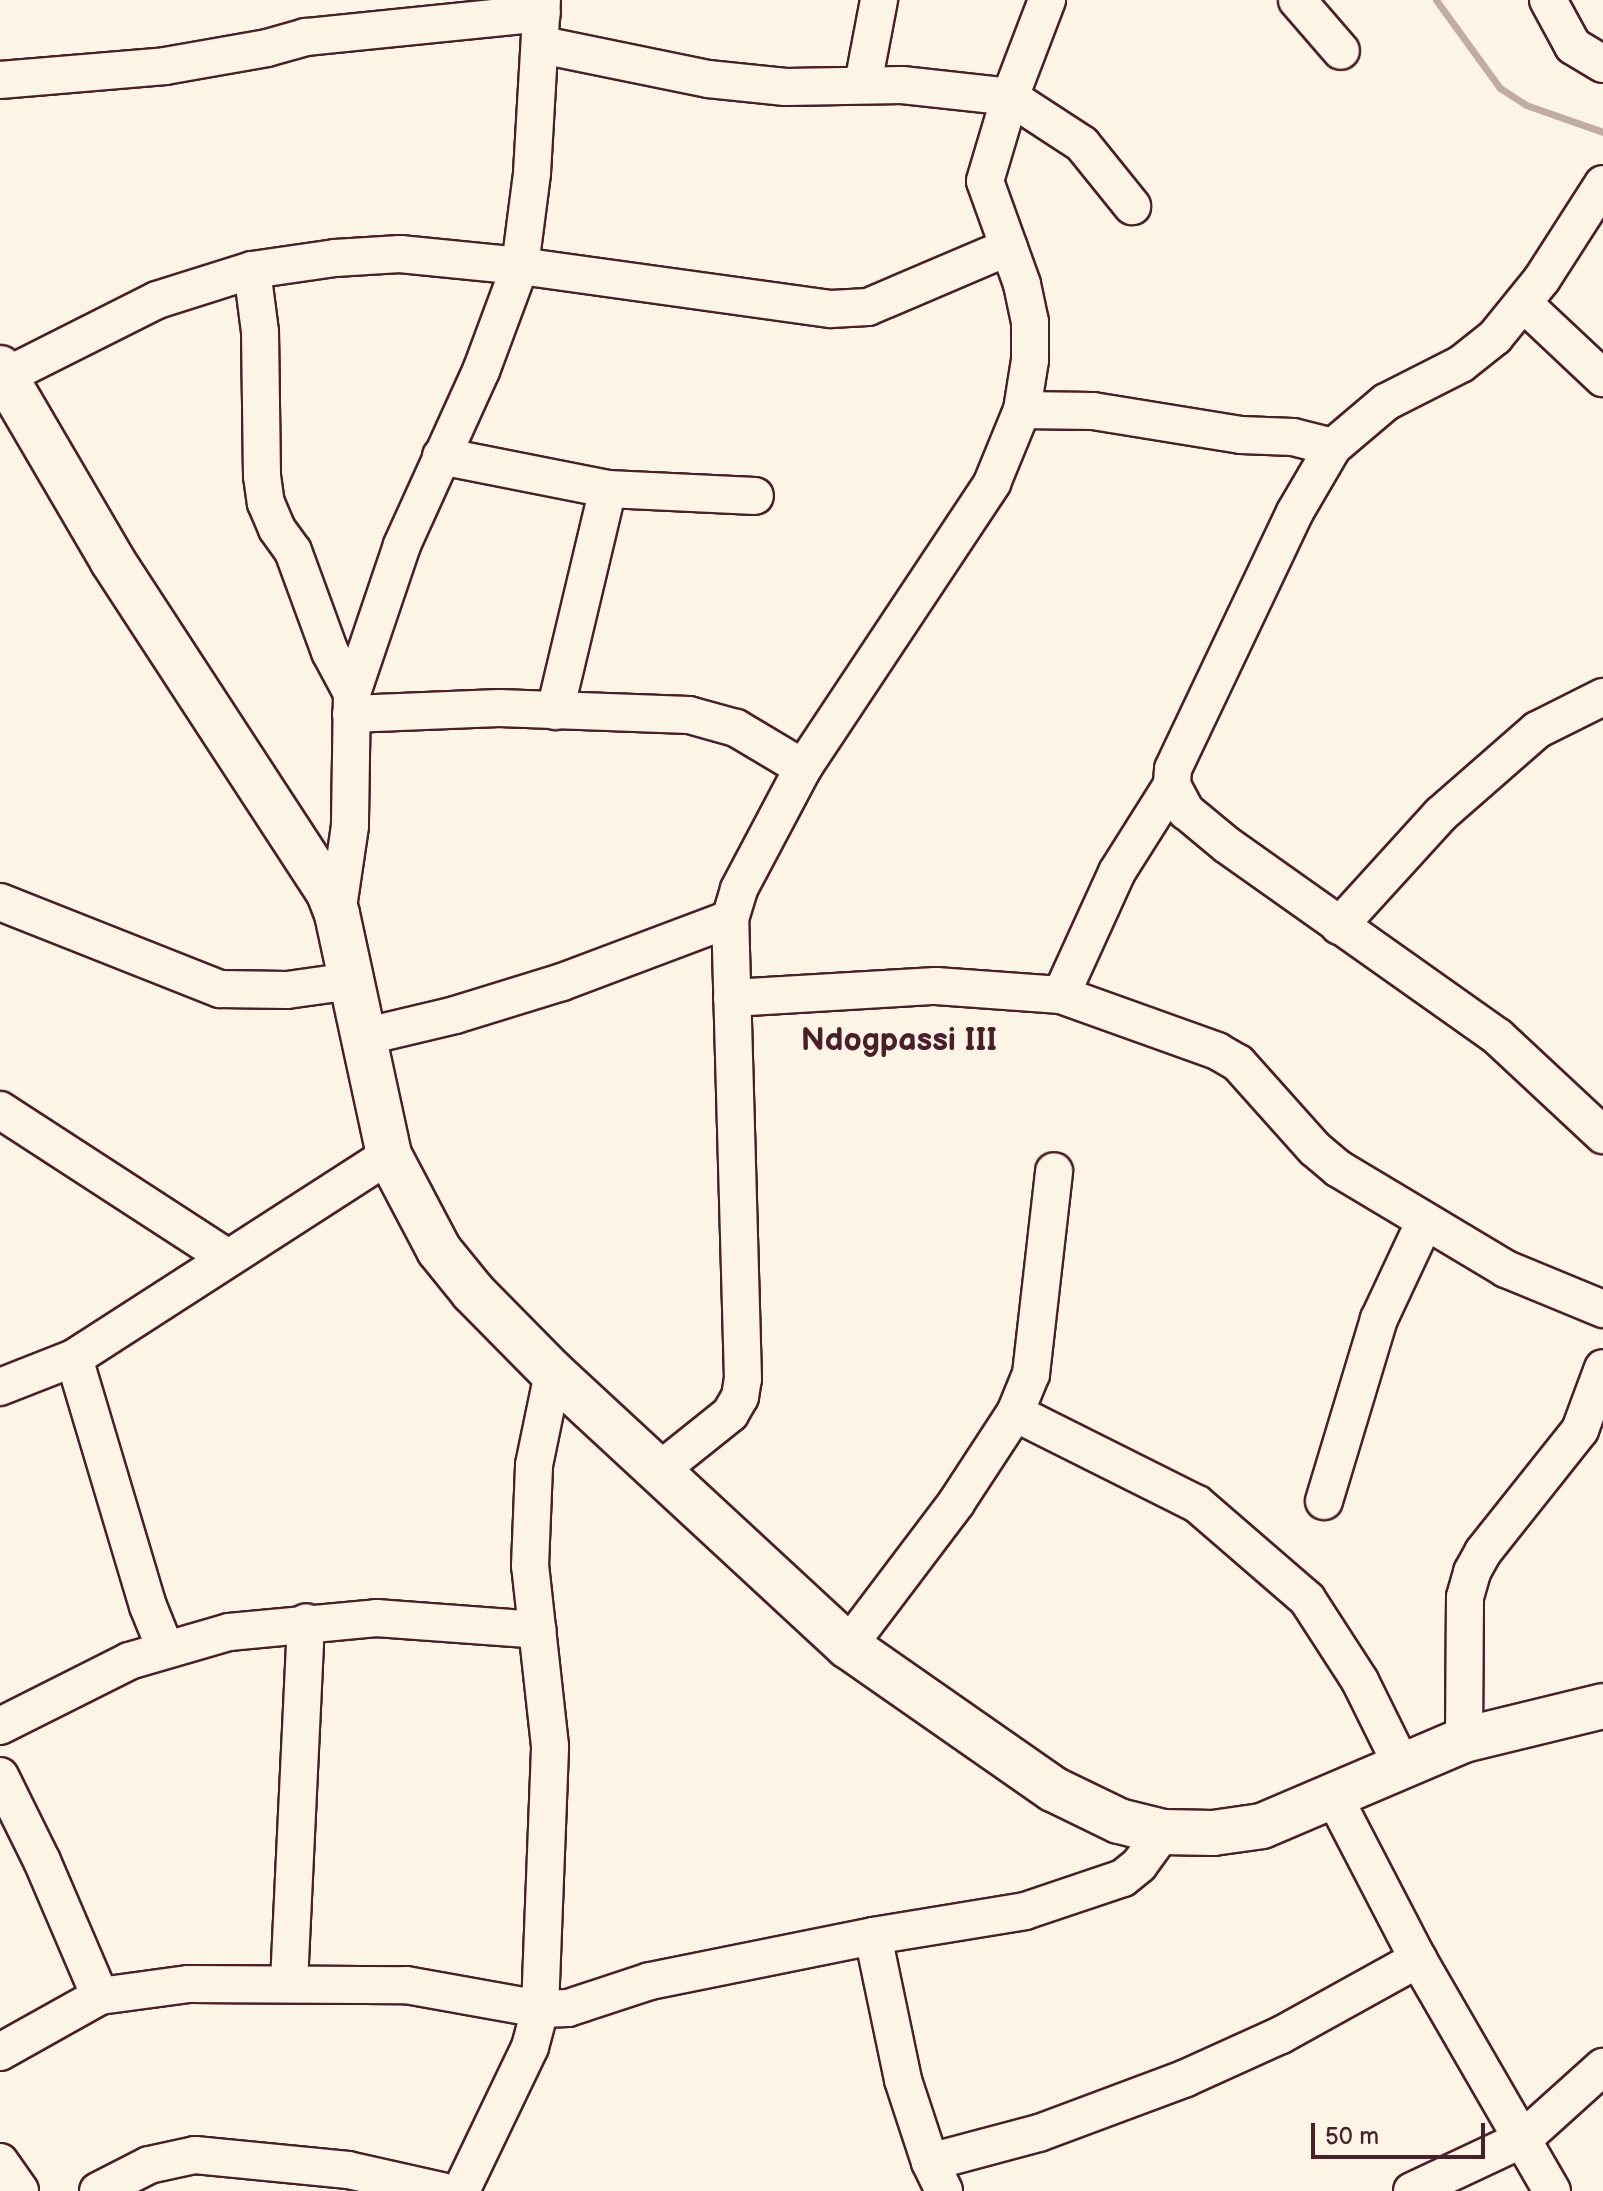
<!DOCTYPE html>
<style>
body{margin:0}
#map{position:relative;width:1603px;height:2191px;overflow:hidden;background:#fcf5e5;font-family:"Balsamiq Sans",sans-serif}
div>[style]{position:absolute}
.stream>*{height:7px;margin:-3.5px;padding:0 3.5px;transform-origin:3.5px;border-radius:3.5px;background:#c0aca5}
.roads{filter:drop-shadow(2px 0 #4a1f2b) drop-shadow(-2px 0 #4a1f2b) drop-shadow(0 2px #4a1f2b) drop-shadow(0 -2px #4a1f2b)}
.minor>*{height:36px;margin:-18px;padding:0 18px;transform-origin:18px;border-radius:18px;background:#fcf5e5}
.major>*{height:44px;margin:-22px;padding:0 22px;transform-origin:22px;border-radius:22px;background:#fcf5e5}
span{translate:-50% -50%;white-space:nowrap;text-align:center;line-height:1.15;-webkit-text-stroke:6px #fcf5e5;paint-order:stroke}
.district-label{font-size:32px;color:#4a1f2b;font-weight:700}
.scale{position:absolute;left:1311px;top:2123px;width:174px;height:36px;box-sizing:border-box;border:4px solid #4a1f2b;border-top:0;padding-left:10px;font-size:24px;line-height:28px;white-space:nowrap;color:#4a1f2b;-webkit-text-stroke:6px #fcf5e5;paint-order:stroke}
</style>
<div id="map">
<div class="stream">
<div style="left:1436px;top:0;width:109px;rotate:54deg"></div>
<div style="left:1500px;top:88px;width:31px;rotate:33deg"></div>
<div style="left:1526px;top:105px;width:82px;rotate:19.3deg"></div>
</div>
<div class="roads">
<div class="minor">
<div style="left:1297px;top:0;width:67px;rotate:49.2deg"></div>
<div style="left:1548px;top:0;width:52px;rotate:61.5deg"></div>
<div style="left:1573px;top:46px;width:35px;rotate:31deg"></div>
<div style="left:542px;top:45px;width:169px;rotate:11.6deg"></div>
<div style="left:708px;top:79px;width:78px;rotate:5.9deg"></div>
<div style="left:786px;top:87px;width:116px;rotate:-1deg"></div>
<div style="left:902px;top:85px;width:109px;rotate:6.3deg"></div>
<div style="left:1010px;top:97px;width:86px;rotate:33.1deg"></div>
<div style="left:1082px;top:144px;width:80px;rotate:51.1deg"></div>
<div style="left:0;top:80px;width:166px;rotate:-4.8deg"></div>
<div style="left:165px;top:66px;width:104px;rotate:-10deg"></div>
<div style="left:267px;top:48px;width:41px;rotate:-15.8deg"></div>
<div style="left:306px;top:37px;width:237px;rotate:-5.8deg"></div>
<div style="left:863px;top:84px;width:86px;rotate:-79.2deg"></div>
<div style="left:1603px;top:184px;width:113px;rotate:122.7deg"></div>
<div style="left:1542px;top:279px;width:75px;rotate:129deg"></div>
<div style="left:1495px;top:337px;width:43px;rotate:141.5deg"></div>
<div style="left:1461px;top:364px;width:84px;rotate:153.1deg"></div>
<div style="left:1386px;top:402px;width:70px;rotate:139.7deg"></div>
<div style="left:1333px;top:447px;width:75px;rotate:120.3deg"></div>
<div style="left:1295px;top:512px;width:284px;rotate:115.4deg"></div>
<div style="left:1173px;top:769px;width:16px;rotate:94deg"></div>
<div style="left:1172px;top:785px;width:30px;rotate:62deg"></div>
<div style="left:1186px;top:811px;width:53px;rotate:39.7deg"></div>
<div style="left:1227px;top:845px;width:332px;rotate:35.3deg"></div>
<div style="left:1498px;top:1037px;width:144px;rotate:43deg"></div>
<div style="left:252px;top:270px;width:63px;rotate:82.6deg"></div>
<div style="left:260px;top:332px;width:144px;rotate:89.2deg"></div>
<div style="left:262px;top:476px;width:27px;rotate:82deg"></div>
<div style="left:266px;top:503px;width:28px;rotate:67deg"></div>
<div style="left:277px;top:529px;width:27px;rotate:54deg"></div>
<div style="left:293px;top:551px;width:108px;rotate:69.9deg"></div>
<div style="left:330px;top:652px;width:47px;rotate:61.8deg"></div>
<div style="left:352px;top:693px;width:133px;rotate:90.9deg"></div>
<div style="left:350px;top:826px;width:89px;rotate:98.4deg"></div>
<div style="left:1523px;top:303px;width:110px;rotate:43.2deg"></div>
<div style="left:4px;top:377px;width:171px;rotate:-26.7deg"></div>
<div style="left:157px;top:300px;width:100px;rotate:-17.5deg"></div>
<div style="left:252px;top:270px;width:84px;rotate:-8.2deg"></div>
<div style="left:335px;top:258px;width:65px;rotate:-3.5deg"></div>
<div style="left:400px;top:254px;width:121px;rotate:5.7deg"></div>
<div style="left:520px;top:266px;width:314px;rotate:7.9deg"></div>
<div style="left:831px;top:309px;width:37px;rotate:-3deg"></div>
<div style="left:868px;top:307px;width:153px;rotate:-23.1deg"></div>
<div style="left:1022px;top:410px;width:71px;rotate:0.8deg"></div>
<div style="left:1093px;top:411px;width:150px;rotate:9.2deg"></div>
<div style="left:1241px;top:435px;width:52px;rotate:2.2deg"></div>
<div style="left:1293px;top:437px;width:41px;rotate:14deg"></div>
<div style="left:441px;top:456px;width:170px;rotate:11.2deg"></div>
<div style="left:608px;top:489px;width:147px;rotate:2.7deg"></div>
<div style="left:352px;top:693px;width:156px;rotate:-71.3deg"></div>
<div style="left:402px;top:545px;width:191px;rotate:-65.6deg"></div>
<div style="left:481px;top:371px;width:112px;rotate:-69.6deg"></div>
<div style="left:520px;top:266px;width:94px;rotate:-82.6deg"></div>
<div style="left:532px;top:173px;width:173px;rotate:-86.7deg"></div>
<div style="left:555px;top:711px;width:228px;rotate:-76.6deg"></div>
<div style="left:351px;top:714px;width:148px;rotate:-2.3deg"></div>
<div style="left:499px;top:708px;width:190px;rotate:2.1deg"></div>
<div style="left:689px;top:715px;width:49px;rotate:15.5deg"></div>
<div style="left:736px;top:728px;width:78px;rotate:30.8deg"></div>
<div style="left:0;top:902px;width:237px;rotate:21.6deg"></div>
<div style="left:220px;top:989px;width:67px;rotate:0.9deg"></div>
<div style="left:287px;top:990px;width:66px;rotate:-7.9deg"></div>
<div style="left:1339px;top:926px;width:151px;rotate:-47.7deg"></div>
<div style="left:1441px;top:814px;width:128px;rotate:-41.2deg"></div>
<div style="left:1537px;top:730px;width:74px;rotate:-26.6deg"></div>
<div style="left:1061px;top:995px;width:135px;rotate:-65.5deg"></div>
<div style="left:1117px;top:872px;width:103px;rotate:-57.7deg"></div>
<div style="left:732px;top:998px;width:204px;rotate:-3.4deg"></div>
<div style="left:936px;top:986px;width:125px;rotate:4.1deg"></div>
<div style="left:1061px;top:995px;width:166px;rotate:19.7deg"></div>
<div style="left:1217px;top:1051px;width:24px;rotate:30deg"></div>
<div style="left:1238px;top:1063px;width:115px;rotate:48.2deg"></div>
<div style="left:1315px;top:1149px;width:31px;rotate:40deg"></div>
<div style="left:1339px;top:1169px;width:195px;rotate:30.9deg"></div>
<div style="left:1506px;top:1269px;width:105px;rotate:22.4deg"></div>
<div style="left:363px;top:1037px;width:95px;rotate:-13.4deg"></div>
<div style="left:455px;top:1015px;width:112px;rotate:-17.1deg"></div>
<div style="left:562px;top:982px;width:179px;rotate:-20.6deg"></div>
<div style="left:0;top:1110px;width:270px;rotate:33deg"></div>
<div style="left:74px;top:1358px;width:259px;rotate:73.4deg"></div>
<div style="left:148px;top:1606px;width:45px;rotate:68deg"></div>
<div style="left:0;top:1387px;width:79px;rotate:-21.4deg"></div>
<div style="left:74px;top:1358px;width:375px;rotate:-32.8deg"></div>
<div style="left:1015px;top:1413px;width:203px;rotate:26.6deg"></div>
<div style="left:1197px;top:1504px;width:145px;rotate:40.8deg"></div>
<div style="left:1307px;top:1599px;width:98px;rotate:57.1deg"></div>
<div style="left:1360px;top:1681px;width:93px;rotate:63.7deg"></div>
<div style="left:660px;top:1470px;width:90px;rotate:-38.7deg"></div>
<div style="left:730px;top:1414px;width:20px;rotate:-60deg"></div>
<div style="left:740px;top:1397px;width:18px;rotate:-81deg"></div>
<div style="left:743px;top:1379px;width:460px;rotate:-91.6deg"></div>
<div style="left:730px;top:919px;width:31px;rotate:-73deg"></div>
<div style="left:739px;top:889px;width:137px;rotate:-62.1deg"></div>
<div style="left:803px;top:768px;width:342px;rotate:-56.4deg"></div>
<div style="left:992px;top:483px;width:79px;rotate:-67.7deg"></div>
<div style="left:1022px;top:410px;width:51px;rotate:-80.9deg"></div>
<div style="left:1030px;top:360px;width:38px;rotate:-90deg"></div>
<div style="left:1030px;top:322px;width:39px;rotate:-102deg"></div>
<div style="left:1022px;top:284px;width:109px;rotate:-109.8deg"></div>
<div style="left:985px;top:181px;width:88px;rotate:-73.4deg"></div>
<div style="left:1010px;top:97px;width:104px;rotate:-69.1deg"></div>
<div style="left:1324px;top:1501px;width:190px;rotate:-73.2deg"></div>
<div style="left:1379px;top:1319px;width:108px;rotate:-64.9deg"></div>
<div style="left:848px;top:1646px;width:179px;rotate:-52.9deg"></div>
<div style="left:956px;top:1503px;width:108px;rotate:-56.8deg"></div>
<div style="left:1015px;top:1413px;width:42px;rotate:-67.7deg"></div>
<div style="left:1031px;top:1374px;width:204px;rotate:-83.5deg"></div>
<div style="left:0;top:1726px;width:144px;rotate:-26.7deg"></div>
<div style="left:129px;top:1661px;width:104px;rotate:-16.2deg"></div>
<div style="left:229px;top:1632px;width:148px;rotate:-5.4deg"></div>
<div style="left:376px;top:1618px;width:162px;rotate:4.2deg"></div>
<div style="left:1464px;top:1740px;width:143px;rotate:-89.6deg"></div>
<div style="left:1465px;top:1597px;width:26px;rotate:-74deg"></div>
<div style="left:1472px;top:1572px;width:23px;rotate:-61deg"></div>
<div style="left:1483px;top:1552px;width:156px;rotate:-51.5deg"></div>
<div style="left:1580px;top:1430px;width:66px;rotate:-69.6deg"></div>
<div style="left:0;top:1776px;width:95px;rotate:63.7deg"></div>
<div style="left:42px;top:1861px;width:147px;rotate:66.8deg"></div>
<div style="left:1334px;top:1797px;width:182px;rotate:62.6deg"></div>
<div style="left:1418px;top:1959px;width:268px;rotate:60deg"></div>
<div style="left:873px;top:1936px;width:147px;rotate:78.2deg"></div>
<div style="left:903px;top:2080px;width:86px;rotate:71.8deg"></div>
<div style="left:930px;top:2162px;width:32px;rotate:64deg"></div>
<div style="left:289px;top:1983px;width:361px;rotate:-87.3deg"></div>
<div style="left:0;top:2052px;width:115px;rotate:-29.2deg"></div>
<div style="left:100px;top:1996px;width:90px;rotate:-7.7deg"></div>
<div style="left:189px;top:1984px;width:217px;rotate:0.3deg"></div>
<div style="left:406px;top:1985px;width:136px;rotate:10.2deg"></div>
<div style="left:540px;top:2009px;width:28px;rotate:-2deg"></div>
<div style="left:568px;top:2008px;width:86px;rotate:-18.2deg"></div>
<div style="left:650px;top:1981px;width:227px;rotate:-11.4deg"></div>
<div style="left:873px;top:1936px;width:154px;rotate:-9.3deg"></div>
<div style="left:1025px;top:1911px;width:103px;rotate:-18.6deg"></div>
<div style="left:1123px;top:1878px;width:21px;rotate:-39deg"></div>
<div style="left:1139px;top:1865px;width:41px;rotate:-54deg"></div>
<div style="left:0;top:2162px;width:35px;rotate:55deg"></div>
<div style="left:930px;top:2162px;width:113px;rotate:-14.9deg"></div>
<div style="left:1039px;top:2133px;width:157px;rotate:-20.5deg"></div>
<div style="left:1186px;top:2078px;width:104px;rotate:-24.4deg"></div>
<div style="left:1281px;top:2035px;width:157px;rotate:-29deg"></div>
<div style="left:98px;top:2191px;width:57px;rotate:-27deg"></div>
<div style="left:149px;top:2165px;width:47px;rotate:-12.3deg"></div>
<div style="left:195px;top:2155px;width:154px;rotate:5.6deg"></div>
<div style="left:348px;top:2170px;width:96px;rotate:12.6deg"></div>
<div style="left:461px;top:2191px;width:160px;rotate:-64.4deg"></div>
<div style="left:530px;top:2047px;width:39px;rotate:-75deg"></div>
<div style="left:540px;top:2009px;width:263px;rotate:-87.8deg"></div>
<div style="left:550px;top:1746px;width:181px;rotate:-96.3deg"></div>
<div style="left:530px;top:1566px;width:101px;rotate:-87.7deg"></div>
<div style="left:534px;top:1465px;width:94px;rotate:-78.3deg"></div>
<div style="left:1412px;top:2191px;width:123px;rotate:-25.1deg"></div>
<div style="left:1523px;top:2139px;width:108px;rotate:-42deg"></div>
</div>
<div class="major">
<div style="left:0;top:368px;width:222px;rotate:59.7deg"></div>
<div style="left:112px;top:560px;width:397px;rotate:56.9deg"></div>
<div style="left:329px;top:893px;width:22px;rotate:69deg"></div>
<div style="left:337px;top:914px;width:247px;rotate:77.8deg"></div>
<div style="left:389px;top:1155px;width:107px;rotate:62.2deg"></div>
<div style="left:439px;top:1250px;width:54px;rotate:51deg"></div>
<div style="left:473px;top:1292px;width:114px;rotate:45.4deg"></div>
<div style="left:553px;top:1373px;width:402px;rotate:42.8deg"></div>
<div style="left:848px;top:1646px;width:250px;rotate:34.9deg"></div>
<div style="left:1053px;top:1789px;width:73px;rotate:25.9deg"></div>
<div style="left:1119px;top:1821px;width:45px;rotate:14deg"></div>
<div style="left:1163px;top:1832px;width:50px;rotate:1.1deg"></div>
<div style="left:1213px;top:1833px;width:49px;rotate:-8.1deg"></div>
<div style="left:1262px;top:1826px;width:220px;rotate:-23.1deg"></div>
<div style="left:1464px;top:1740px;width:143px;rotate:-13.7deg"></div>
</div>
</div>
<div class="district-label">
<span style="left:899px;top:1041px">Ndogpassi III</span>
</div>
<div class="scale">50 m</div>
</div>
